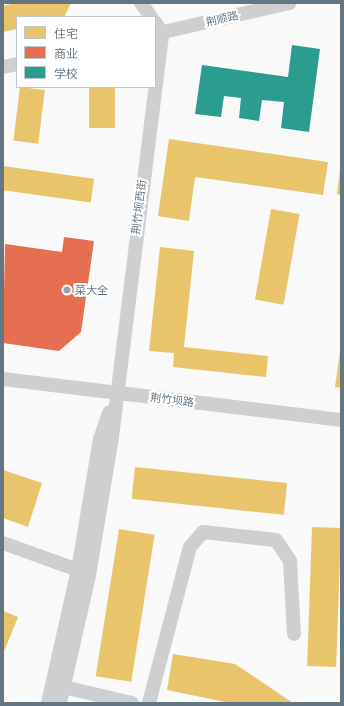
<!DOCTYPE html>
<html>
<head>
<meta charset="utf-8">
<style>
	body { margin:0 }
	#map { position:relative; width:344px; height:706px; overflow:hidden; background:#f9f9f9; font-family:"Public Sans","Noto Sans SC",sans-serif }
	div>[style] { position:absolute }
	.homes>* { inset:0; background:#e9c46a; transform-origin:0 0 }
	.shops>* { inset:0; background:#e76f51 }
	.schools>* { inset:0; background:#2a9d8f }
	.minor>* { height:14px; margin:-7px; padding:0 7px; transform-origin:7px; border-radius:7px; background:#cecfd0 }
	.dots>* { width:11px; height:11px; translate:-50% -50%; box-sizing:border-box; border:2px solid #fff; border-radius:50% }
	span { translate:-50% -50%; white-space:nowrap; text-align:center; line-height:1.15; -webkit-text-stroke:4px #fff; paint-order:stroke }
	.street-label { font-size:11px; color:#657683 }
	.poi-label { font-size:11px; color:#657683 }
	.left { translate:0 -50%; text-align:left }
	.frame { position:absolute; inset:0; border:4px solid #657683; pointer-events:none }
	.legend { position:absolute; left:16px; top:16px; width:140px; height:72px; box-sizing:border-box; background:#fff; border:1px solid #c1c8cd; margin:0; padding:5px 7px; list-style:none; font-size:12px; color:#657683 }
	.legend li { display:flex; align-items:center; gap:8px; height:20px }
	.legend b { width:20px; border:1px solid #c1c8cd }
</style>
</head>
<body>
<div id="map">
	<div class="homes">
		<i style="clip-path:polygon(16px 3px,71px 3px,64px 17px,17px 17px,17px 29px,3px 32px,3px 6px)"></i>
		<i style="left:20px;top:87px;width:25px;height:54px;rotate:7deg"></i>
		<i style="left:89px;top:87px;width:26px;height:41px"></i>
		<i style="clip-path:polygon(169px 139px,328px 162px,323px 195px,195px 177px,189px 221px,158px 216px)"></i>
		<i style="left:3px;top:166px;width:92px;height:24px;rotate:8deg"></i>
		<i style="clip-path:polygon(340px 170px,341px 170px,341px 195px,337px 194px)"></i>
		<i style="left:271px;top:209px;width:29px;height:92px;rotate:10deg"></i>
		<i style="clip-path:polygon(160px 247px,194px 251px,184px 347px,268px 356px,266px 377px,173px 367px,174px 353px,149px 351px)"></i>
		<i style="clip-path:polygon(340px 351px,341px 351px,341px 388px,335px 387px)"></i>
		<i style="left:135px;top:467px;width:153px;height:32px;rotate:6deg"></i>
		<i style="clip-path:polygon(3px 470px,42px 483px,28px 527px,3px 518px)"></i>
		<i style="left:312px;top:527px;width:29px;height:139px;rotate:2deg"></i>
		<i style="left:119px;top:529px;width:36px;height:149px;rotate:9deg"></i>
		<i style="clip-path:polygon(3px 611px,18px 617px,3px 654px)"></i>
		<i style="clip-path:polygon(173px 654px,235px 664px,293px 703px,230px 703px,167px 690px)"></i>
	</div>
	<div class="shops">
		<i style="clip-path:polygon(64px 237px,94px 241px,81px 332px,59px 351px,3px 343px,5px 244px,62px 252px)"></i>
	</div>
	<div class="schools">
		<i style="clip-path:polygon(292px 45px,320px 49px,309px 132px,281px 128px,284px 102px,262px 100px,259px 121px,239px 118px,241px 98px,224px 96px,221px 117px,195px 114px,202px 65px,288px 77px)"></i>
	</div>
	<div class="minor">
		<i style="left:141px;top:3px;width:17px;rotate:54deg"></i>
		<i style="left:155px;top:34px;width:138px;rotate:-13deg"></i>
		<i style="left:3px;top:67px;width:14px;rotate:-12deg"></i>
		<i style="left:3px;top:379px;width:340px;rotate:6.9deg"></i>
		<i style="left:3px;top:543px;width:80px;rotate:19.8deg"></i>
		<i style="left:55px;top:685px;width:79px;rotate:13.2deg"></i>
		<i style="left:48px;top:703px;width:136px;rotate:-77.3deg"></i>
		<i style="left:78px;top:570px;width:133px;rotate:-80.5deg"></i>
		<i style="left:100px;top:439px;width:28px;rotate:-71deg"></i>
		<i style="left:60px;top:703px;width:131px;rotate:-77.2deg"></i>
		<i style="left:89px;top:575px;width:140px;rotate:-80.5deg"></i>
		<i style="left:112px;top:437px;width:407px;rotate:-82.9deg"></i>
		<i style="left:162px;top:33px;width:13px;rotate:-122deg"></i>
		<i style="left:149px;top:703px;width:161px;rotate:-75.3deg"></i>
		<i style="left:190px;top:547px;width:20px;rotate:-49deg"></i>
		<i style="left:203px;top:532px;width:73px;rotate:6.3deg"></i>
		<i style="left:276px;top:540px;width:25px;rotate:56deg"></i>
		<i style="left:290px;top:561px;width:73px;rotate:86.9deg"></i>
	</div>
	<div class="dots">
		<i style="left:67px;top:290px;background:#99a4ac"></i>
	</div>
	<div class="street-label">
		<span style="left:222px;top:19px;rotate:-13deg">荆顺路</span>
		<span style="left:139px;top:207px;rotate:-83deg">荆竹坝西街</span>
		<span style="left:172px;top:400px;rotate:7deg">荆竹坝路</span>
	</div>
	<div class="poi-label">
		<span class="left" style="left:75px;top:290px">菜大全</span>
	</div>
	<div class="frame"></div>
	<ul class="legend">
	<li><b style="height:11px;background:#e9c46a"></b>住宅</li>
	<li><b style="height:11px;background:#e76f51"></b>商业</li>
	<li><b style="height:11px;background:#2a9d8f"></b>学校</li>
	</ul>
</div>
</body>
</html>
